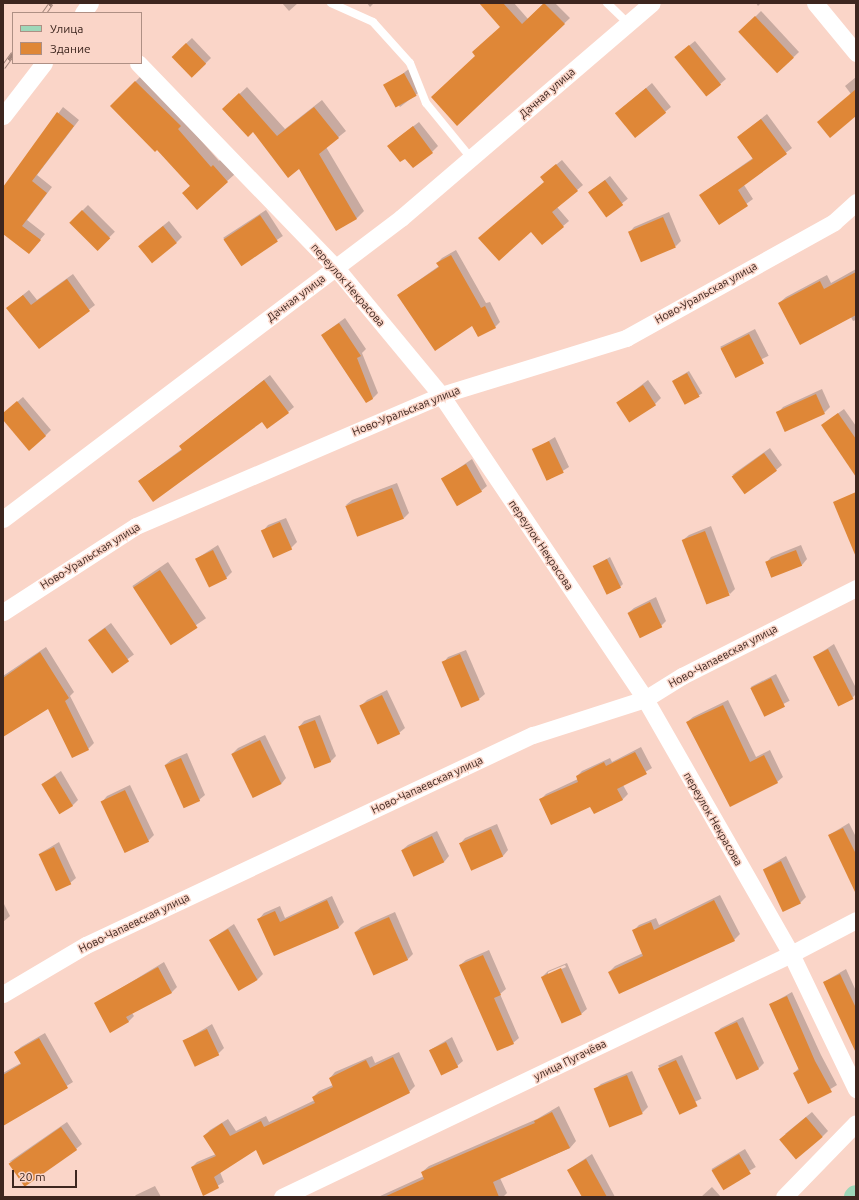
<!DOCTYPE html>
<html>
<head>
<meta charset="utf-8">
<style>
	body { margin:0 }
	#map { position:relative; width:859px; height:1200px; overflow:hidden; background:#fad5c8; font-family:Ubuntu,sans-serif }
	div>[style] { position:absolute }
	.shadow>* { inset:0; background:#0003; transform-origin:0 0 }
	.building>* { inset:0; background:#df8737; transform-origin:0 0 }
	.service>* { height:8px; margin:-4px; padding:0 4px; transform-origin:4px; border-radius:4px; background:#fff }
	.minor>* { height:17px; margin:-8.5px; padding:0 8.5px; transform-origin:8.5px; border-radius:8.5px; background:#fff }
	.primary>* { height:22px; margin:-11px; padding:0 11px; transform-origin:11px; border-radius:11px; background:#9ed7b9 }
	.rail>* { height:4.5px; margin-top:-2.25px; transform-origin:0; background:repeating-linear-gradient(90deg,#fad5c8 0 9px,#a2847a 0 18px); box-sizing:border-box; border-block:1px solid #a2847a }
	span { translate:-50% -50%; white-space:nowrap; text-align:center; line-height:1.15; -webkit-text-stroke:3px #fad5c8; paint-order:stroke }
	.street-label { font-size:11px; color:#3d261f }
	.frame { position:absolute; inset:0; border:4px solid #3d261f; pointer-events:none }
	.legend { position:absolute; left:12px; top:12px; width:130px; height:52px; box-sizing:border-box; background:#fad5c8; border:1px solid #ae8f84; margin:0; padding:5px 7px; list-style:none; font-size:12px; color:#3d261f }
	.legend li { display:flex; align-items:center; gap:8px; height:20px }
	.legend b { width:20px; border:1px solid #ae8f84 }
	.scale { position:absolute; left:12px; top:1170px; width:65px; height:18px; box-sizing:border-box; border:2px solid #3d261f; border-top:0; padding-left:5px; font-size:12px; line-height:14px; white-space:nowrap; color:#3d261f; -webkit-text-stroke:3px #fad5c8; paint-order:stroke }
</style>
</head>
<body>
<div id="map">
	<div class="shadow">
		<i style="clip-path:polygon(282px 3px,298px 3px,289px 11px)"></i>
		<i style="clip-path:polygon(367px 3px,374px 3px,370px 7px)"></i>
		<i style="clip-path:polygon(480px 3px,514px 3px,528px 19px,544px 3px,555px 3px,570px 18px,457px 125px,476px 56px,501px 26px)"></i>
		<i style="clip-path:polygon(756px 3px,761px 3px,758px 6px)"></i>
		<i style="clip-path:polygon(761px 11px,799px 52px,778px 72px,746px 26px)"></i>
		<i style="clip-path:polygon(192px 38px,211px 58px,205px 64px,178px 51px)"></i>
		<i style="clip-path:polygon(695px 41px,726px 79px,706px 96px,681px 52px)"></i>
		<i style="clip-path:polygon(410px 68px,422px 90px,400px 107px,386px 87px)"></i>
		<i style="clip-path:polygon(143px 74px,219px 161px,221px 159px,235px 174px,197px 208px,183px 193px,191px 185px,157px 148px,111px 106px)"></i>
		<i style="clip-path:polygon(856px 77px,856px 115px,851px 94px,845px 86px)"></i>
		<i style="clip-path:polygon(652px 83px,671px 107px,635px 137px,622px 108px)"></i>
		<i style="clip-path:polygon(247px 87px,285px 129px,322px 100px,346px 131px,326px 147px,364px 211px,357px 218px,337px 230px,300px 168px,231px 102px)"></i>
		<i style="clip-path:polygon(63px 107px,79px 120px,37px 175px,52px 187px,27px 220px,45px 234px,29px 253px,3px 233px,3px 188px)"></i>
		<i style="clip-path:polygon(767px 114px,792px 148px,744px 185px,753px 199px,719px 224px,700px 195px,753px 158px,738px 137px)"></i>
		<i style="clip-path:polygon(419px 122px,438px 146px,432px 152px,405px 157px,394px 141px)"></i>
		<i style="clip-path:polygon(562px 160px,583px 185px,557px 207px,569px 221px,542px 244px,547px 172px)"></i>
		<i style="left:610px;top:176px;width:29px;height:26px;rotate:52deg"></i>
		<i style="left:88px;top:205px;width:38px;height:25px;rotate:45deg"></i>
		<i style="left:266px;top:210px;width:31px;height:51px;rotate:57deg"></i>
		<i style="clip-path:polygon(669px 212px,681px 241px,676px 246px,629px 233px,634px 227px)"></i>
		<i style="clip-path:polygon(169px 221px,182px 237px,176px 243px,144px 241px)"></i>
		<i style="clip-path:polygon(456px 250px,486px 303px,490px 302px,500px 322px,495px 327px,473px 324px,398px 295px,439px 266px,437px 263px,442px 258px)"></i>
		<i style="clip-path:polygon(856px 269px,856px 320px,853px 321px,851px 317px,779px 303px,786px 297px,827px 275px,831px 283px)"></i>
		<i style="clip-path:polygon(73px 274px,95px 305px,40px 348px,13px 303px,29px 290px,37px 300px)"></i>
		<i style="clip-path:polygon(345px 318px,366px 349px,362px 353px,378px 393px,372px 399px,322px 335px)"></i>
		<i style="left:755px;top:329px;width:30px;height:39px;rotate:63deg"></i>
		<i style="left:689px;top:371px;width:26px;height:18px;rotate:59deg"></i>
		<i style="clip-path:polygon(270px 375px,294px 407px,288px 412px,262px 420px,139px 481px,182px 449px,180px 446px,186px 441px)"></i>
		<i style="clip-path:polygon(648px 380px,661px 398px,655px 404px,618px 403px)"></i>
		<i style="clip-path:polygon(822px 389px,830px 407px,824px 413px,778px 413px,783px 407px)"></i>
		<i style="clip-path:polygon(23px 397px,51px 430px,45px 436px,3px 418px,3px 414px)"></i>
		<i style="clip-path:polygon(844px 409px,856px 426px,856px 475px,822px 425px)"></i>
		<i style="clip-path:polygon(555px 437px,569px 467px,548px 480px,534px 450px)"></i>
		<i style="clip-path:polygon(770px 448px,782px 465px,776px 470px,732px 475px)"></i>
		<i style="clip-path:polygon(472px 459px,487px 486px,481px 491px,443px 479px)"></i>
		<i style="clip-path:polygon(397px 483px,409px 513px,403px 519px,346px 505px,352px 500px)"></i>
		<i style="clip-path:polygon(286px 518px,297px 542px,291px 548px,263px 531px,268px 525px)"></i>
		<i style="clip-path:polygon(711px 526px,735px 589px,730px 594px,683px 540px,689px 535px)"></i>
		<i style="clip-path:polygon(218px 545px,232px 572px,226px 578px,196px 559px)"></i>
		<i style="clip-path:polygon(801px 545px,807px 559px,802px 565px,771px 577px,766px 563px,771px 557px)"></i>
		<i style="clip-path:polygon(610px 557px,623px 584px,620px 587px,594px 566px)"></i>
		<i style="left:168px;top:562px;width:68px;height:43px;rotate:56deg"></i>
		<i style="clip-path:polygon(656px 597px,666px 621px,661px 626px,628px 613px,634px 608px)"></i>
		<i style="left:111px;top:623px;width:39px;height:28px;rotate:54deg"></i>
		<i style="clip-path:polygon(834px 644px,856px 688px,856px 694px,852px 698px,838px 705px,814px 657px)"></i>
		<i style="clip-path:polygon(46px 647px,74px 692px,70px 696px,94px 743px,88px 749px,48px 708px,3px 734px,3px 676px)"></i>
		<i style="clip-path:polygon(466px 650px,485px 694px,479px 699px,443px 663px,448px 657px)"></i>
		<i style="left:776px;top:674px;width:30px;height:28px;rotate:63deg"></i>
		<i style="clip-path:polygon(387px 690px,405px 728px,399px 733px,361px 706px,367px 700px)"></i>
		<i style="clip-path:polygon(728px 700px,756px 757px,770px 750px,783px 777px,777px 782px,687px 722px,693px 717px)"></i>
		<i style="clip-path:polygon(320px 715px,336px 756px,331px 761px,315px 767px,299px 727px,304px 721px)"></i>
		<i style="clip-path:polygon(265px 735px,286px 778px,281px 784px,232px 754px,238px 748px)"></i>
		<i style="clip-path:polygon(641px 747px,652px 768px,623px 785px,628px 794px,622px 800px,591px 806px,541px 799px,546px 794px,578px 779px,577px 776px,582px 771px,610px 758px,612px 762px)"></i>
		<i style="clip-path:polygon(187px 753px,205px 795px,199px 800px,165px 765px,171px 760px)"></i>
		<i style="clip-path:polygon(61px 771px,78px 800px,72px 806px,42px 784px)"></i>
		<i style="clip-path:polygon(130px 785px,154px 835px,148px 841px,102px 802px,107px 796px)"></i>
		<i style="clip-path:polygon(849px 823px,856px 837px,856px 873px,829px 835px)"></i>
		<i style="clip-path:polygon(497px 824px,508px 850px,503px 856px,460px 844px,465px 838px)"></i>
		<i style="clip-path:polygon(437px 831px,449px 856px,444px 862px,402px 850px,408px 845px)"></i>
		<i style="clip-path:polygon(59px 842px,76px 878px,70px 883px,39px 854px)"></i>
		<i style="clip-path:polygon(786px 856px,806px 897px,800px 903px,764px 869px)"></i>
		<i style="clip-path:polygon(720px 895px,740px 934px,734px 940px,609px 972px,615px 966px,643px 953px,633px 931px,639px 925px,656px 918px,659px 925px)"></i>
		<i style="clip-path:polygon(332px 896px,344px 922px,339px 927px,274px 955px,259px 919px,264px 913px,280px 906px,285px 918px)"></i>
		<i style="clip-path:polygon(3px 902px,10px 916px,3px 922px)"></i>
		<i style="clip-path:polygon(395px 912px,413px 954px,408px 959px,355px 932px,361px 927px)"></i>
		<i style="clip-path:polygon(234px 924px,263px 974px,257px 980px,210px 940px)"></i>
		<i style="clip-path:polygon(489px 950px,506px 989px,500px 994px,519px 1038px,513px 1043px,460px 965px,466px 960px)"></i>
		<i style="clip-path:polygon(164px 962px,177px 987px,172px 992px,132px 1013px,134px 1016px,128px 1022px,95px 1004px)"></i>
		<i style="clip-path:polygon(evenodd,567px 963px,587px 1009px,581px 1014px,543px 976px,548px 971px,567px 963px,565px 965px,566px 967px,548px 975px,548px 972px,565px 965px)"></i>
		<i style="clip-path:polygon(846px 969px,856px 991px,856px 1037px,824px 982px)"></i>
		<i style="clip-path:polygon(792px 992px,821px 1055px,837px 1085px,809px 1102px,794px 1073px,799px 1068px,771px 1004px)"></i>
		<i style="clip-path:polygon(743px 1017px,764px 1063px,758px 1069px,715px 1033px,721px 1028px)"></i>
		<i style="clip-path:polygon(212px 1024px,224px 1048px,218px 1054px,184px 1041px)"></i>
		<i style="clip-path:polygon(45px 1033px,73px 1082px,3px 1125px,3px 1073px,21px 1063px,15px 1052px,21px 1047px)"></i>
		<i style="clip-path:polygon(452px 1037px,463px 1061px,457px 1066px,430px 1050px)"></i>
		<i style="clip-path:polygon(399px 1052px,415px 1086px,409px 1092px,256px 1149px,220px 1172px,224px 1182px,204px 1194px,192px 1167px,197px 1162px,216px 1154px,204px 1136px,210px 1130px,228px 1119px,236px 1131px,266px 1116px,269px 1122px,315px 1100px,313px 1097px,319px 1091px,333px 1085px,330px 1078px,335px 1072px,372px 1056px,375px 1063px)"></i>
		<i style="left:682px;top:1055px;width:48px;height:26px;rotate:66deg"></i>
		<i style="clip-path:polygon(632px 1071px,648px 1107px,642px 1113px,595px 1089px,601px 1084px)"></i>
		<i style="clip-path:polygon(559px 1106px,576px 1141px,570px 1148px,500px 1178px,507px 1193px,503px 1197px,378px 1197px,424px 1176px,422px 1172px,429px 1166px,537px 1119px)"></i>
		<i style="clip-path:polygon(812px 1112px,828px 1131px,822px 1137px,785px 1134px)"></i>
		<i style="clip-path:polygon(67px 1122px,82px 1144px,76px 1149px,9px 1162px)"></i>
		<i style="left:745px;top:1149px;width:21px;height:39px;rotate:59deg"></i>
		<i style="clip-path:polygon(592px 1154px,615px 1197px,583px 1197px,568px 1170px)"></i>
		<i style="clip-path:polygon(155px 1186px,161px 1197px,134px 1197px,136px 1195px)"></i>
		<i style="clip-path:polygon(712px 1187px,721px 1197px,701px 1197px)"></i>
	</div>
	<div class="building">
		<i style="clip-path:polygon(479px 3px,503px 3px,522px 24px,544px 3px,565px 24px,457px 126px,431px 97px,475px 56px,472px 52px,500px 27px)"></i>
		<i style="left:755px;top:16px;width:57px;height:23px;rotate:47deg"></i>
		<i style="left:186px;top:43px;width:29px;height:20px;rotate:46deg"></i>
		<i style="left:689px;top:45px;width:51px;height:19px;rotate:51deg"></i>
		<i style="left:404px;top:73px;width:26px;height:24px;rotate:61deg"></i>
		<i style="clip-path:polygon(135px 81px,181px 126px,178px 129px,211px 167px,213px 165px,228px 182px,197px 210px,182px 193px,190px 186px,157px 150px,155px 152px,110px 106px)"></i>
		<i style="left:646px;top:88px;width:32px;height:40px;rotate:51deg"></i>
		<i style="clip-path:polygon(856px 89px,856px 116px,830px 138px,817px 122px)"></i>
		<i style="clip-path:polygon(239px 93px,277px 136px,314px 107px,339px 138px,319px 154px,357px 219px,336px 231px,299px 169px,288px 178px,253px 132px,248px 137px,222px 109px)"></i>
		<i style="clip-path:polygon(57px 112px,74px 126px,32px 181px,47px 193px,22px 226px,41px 240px,29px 254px,3px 234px,3px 187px)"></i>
		<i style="clip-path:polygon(761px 119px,787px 154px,738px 190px,748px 206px,719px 225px,699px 195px,753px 159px,737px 137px)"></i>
		<i style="clip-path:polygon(413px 126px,433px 153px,413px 168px,405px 159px,400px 162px,387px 146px)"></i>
		<i style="clip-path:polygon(556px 164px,578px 191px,552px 212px,564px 227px,542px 245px,531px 232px,499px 261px,478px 238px,544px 182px,540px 177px)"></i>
		<i style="left:605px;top:180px;width:31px;height:21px;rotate:54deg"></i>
		<i style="left:82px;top:210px;width:40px;height:18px;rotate:45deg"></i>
		<i style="left:260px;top:215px;width:32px;height:44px;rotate:56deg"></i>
		<i style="left:663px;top:217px;width:33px;height:38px;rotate:67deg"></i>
		<i style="left:163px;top:226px;width:22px;height:32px;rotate:51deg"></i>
		<i style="clip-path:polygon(451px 255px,481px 308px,485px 306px,496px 328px,478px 337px,472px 326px,435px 351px,397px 295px,439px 267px,436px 263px)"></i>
		<i style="clip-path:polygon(856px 272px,856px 315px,800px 345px,778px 303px,820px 281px,824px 289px)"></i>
		<i style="clip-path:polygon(67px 279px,90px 311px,39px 349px,6px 308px,23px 295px,31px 305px)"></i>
		<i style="clip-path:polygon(339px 323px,361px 356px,357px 358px,373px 399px,366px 403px,321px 335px)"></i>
		<i style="left:749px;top:334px;width:33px;height:32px;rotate:63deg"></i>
		<i style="left:687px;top:373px;width:27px;height:17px;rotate:62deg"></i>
		<i style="clip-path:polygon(264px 380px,289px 413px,267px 429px,262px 422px,153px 502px,138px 481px,182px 450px,179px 446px)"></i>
		<i style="left:643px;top:385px;width:24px;height:32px;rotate:57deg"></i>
		<i style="left:816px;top:394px;width:22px;height:44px;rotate:66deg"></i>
		<i style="clip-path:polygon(17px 401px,46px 436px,29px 451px,3px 420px,3px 413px)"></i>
		<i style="clip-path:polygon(838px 413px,856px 439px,856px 477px,821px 425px)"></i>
		<i style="left:549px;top:441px;width:35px;height:19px;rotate:65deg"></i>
		<i style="left:764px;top:453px;width:22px;height:40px;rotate:54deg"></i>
		<i style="left:466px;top:464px;width:32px;height:29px;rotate:60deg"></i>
		<i style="left:392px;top:488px;width:33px;height:50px;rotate:69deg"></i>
		<i style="clip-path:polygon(856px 492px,856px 557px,833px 502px)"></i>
		<i style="left:280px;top:522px;width:30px;height:21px;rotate:66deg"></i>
		<i style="left:705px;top:531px;width:69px;height:25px;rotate:69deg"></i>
		<i style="left:213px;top:550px;width:32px;height:20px;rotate:64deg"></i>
		<i style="left:796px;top:550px;width:17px;height:33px;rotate:69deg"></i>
		<i style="left:607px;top:559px;width:32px;height:16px;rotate:64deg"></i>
		<i style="left:160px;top:570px;width:69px;height:32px;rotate:57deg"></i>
		<i style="left:650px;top:602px;width:28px;height:25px;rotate:64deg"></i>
		<i style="left:105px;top:628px;width:41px;height:21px;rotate:54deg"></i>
		<i style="left:828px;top:649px;width:56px;height:17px;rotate:63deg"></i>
		<i style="clip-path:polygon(40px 652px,69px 698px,65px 701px,89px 750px,72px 758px,48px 709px,3px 737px,3px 678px)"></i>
		<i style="left:460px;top:654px;width:50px;height:20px;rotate:67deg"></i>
		<i style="left:771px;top:678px;width:32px;height:23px;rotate:64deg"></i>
		<i style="left:382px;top:695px;width:43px;height:25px;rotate:65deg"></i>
		<i style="clip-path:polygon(723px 705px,750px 762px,764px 755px,778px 783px,730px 807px,686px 722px)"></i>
		<i style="left:315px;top:720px;width:45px;height:18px;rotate:69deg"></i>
		<i style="left:260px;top:740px;width:49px;height:32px;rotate:64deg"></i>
		<i style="clip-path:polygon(635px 752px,647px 774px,617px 789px,623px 800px,594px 814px,590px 807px,551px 825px,539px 799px,578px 782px,576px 776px,604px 762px,606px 766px)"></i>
		<i style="left:181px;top:758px;width:47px;height:18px;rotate:66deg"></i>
		<i style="left:55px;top:776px;width:35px;height:16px;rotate:59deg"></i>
		<i style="left:125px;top:790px;width:57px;height:27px;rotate:65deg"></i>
		<i style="clip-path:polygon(843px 828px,856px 854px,856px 894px,828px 835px)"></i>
		<i style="left:491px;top:829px;width:30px;height:35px;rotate:66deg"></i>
		<i style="left:432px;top:836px;width:29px;height:34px;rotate:65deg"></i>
		<i style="left:54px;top:847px;width:41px;height:17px;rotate:65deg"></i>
		<i style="left:781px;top:861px;width:47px;height:20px;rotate:65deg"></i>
		<i style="clip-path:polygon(327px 900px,339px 928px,274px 956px,257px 919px,275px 911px,280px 922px)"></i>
		<i style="clip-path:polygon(714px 900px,735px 941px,619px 994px,608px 972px,643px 956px,632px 930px,651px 922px,654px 930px)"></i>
		<i style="left:389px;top:917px;width:47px;height:38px;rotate:66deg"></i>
		<i style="left:228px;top:929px;width:59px;height:22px;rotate:60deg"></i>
		<i style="clip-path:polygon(483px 955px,501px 995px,494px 998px,514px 1044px,497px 1051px,459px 965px)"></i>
		<i style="clip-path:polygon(158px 967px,172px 993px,126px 1017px,129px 1022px,110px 1033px,94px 1003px)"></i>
		<i style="left:561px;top:968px;width:51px;height:22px;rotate:66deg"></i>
		<i style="clip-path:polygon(840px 974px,856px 1008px,856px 1053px,823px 982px)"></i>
		<i style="clip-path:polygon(787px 996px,815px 1061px,832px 1092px,808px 1104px,793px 1073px,799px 1070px,769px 1004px)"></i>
		<i style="left:737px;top:1022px;width:52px;height:25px;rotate:65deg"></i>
		<i style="left:207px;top:1029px;width:29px;height:27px;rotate:65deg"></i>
		<i style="clip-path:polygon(39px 1038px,68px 1088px,3px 1126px,3px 1075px,21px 1064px,14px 1052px)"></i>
		<i style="left:446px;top:1042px;width:28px;height:19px;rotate:64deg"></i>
		<i style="clip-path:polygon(393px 1057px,410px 1093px,263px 1165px,256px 1150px,214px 1177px,219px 1188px,203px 1196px,191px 1167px,216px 1156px,203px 1136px,222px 1123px,230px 1136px,261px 1121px,264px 1127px,315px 1103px,312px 1097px,333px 1087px,329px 1078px,366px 1060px,370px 1068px)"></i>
		<i style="left:676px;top:1060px;width:51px;height:20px;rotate:65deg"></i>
		<i style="left:627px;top:1075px;width:42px;height:36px;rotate:68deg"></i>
		<i style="clip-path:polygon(552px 1112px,570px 1148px,493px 1182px,499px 1197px,384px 1197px,424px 1179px,421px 1172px,535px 1123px,534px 1121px)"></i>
		<i style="left:806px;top:1117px;width:26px;height:35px;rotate:50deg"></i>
		<i style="left:61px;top:1127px;width:28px;height:64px;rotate:55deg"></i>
		<i style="left:739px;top:1154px;width:23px;height:32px;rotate:59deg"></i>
		<i style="clip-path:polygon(586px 1159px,607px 1197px,582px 1197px,567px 1170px)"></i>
	</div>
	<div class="service">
		<i style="left:331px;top:3px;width:46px;rotate:24.3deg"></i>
		<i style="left:373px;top:22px;width:55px;rotate:47.9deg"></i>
		<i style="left:410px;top:63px;width:43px;rotate:68.2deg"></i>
		<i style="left:426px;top:103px;width:71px;rotate:50.7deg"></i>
		<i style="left:607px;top:3px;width:29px;rotate:44deg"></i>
	</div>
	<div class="minor">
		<i style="left:815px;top:3px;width:65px;rotate:50.6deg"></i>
		<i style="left:83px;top:13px;width:12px;rotate:-55deg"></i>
		<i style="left:138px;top:63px;width:285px;rotate:46deg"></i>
		<i style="left:336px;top:268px;width:165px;rotate:50.4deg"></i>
		<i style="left:441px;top:395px;width:366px;rotate:56.1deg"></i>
		<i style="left:645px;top:699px;width:294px;rotate:60.2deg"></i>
		<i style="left:791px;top:954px;width:150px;rotate:64.3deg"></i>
		<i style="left:3px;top:116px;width:67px;rotate:-52.3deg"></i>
		<i style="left:3px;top:519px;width:499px;rotate:-37.1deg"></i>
		<i style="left:401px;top:218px;width:330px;rotate:-40.6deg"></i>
		<i style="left:3px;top:612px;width:158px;rotate:-32.9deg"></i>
		<i style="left:136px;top:526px;width:332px;rotate:-23.2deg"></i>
		<i style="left:441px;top:395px;width:194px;rotate:-17.1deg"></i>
		<i style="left:626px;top:338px;width:238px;rotate:-29.1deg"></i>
		<i style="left:834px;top:222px;width:30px;rotate:-42deg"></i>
		<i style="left:3px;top:994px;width:96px;rotate:-30.6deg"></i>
		<i style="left:86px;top:945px;width:494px;rotate:-25.2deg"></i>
		<i style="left:533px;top:735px;width:118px;rotate:-17.8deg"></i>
		<i style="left:645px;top:699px;width:44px;rotate:-31.9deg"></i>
		<i style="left:682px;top:676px;width:195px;rotate:-26.8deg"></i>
		<i style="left:282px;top:1197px;width:564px;rotate:-25.52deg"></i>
		<i style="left:791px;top:954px;width:73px;rotate:-27.6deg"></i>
		<i style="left:784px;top:1197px;width:103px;rotate:-45.8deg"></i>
	</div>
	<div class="primary">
		<i style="left:855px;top:1197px;width:1px;rotate:-45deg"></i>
	</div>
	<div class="rail">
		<i style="left:44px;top:13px;width:12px;rotate:-55deg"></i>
		<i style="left:3px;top:67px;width:17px;rotate:-54deg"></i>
	</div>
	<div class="street-label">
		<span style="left:547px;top:93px;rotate:-41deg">Дачная улица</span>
		<span style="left:348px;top:285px;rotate:49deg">переулок Некрасова</span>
		<span style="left:706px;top:293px;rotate:-29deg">Ново-Уральская улица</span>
		<span style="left:296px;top:298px;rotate:-37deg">Дачная улица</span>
		<span style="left:406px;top:411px;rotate:-22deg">Ново-Уральская улица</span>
		<span style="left:541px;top:545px;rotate:56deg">переулок Некрасова</span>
		<span style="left:90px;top:556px;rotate:-32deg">Ново-Уральская улица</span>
		<span style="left:723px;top:656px;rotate:-28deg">Ново-Чапаевская улица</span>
		<span style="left:427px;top:785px;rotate:-25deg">Ново-Чапаевская улица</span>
		<span style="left:713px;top:819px;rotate:60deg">переулок Некрасова</span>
		<span style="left:134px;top:923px;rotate:-26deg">Ново-Чапаевская улица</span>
		<span style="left:570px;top:1060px;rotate:-26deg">улица Пугачёва</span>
	</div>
	<div class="frame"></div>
	<ul class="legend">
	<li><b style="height:5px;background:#9ed7b9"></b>Улица</li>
	<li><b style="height:11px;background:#df8737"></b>Здание</li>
	</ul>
	<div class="scale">20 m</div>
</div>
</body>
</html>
